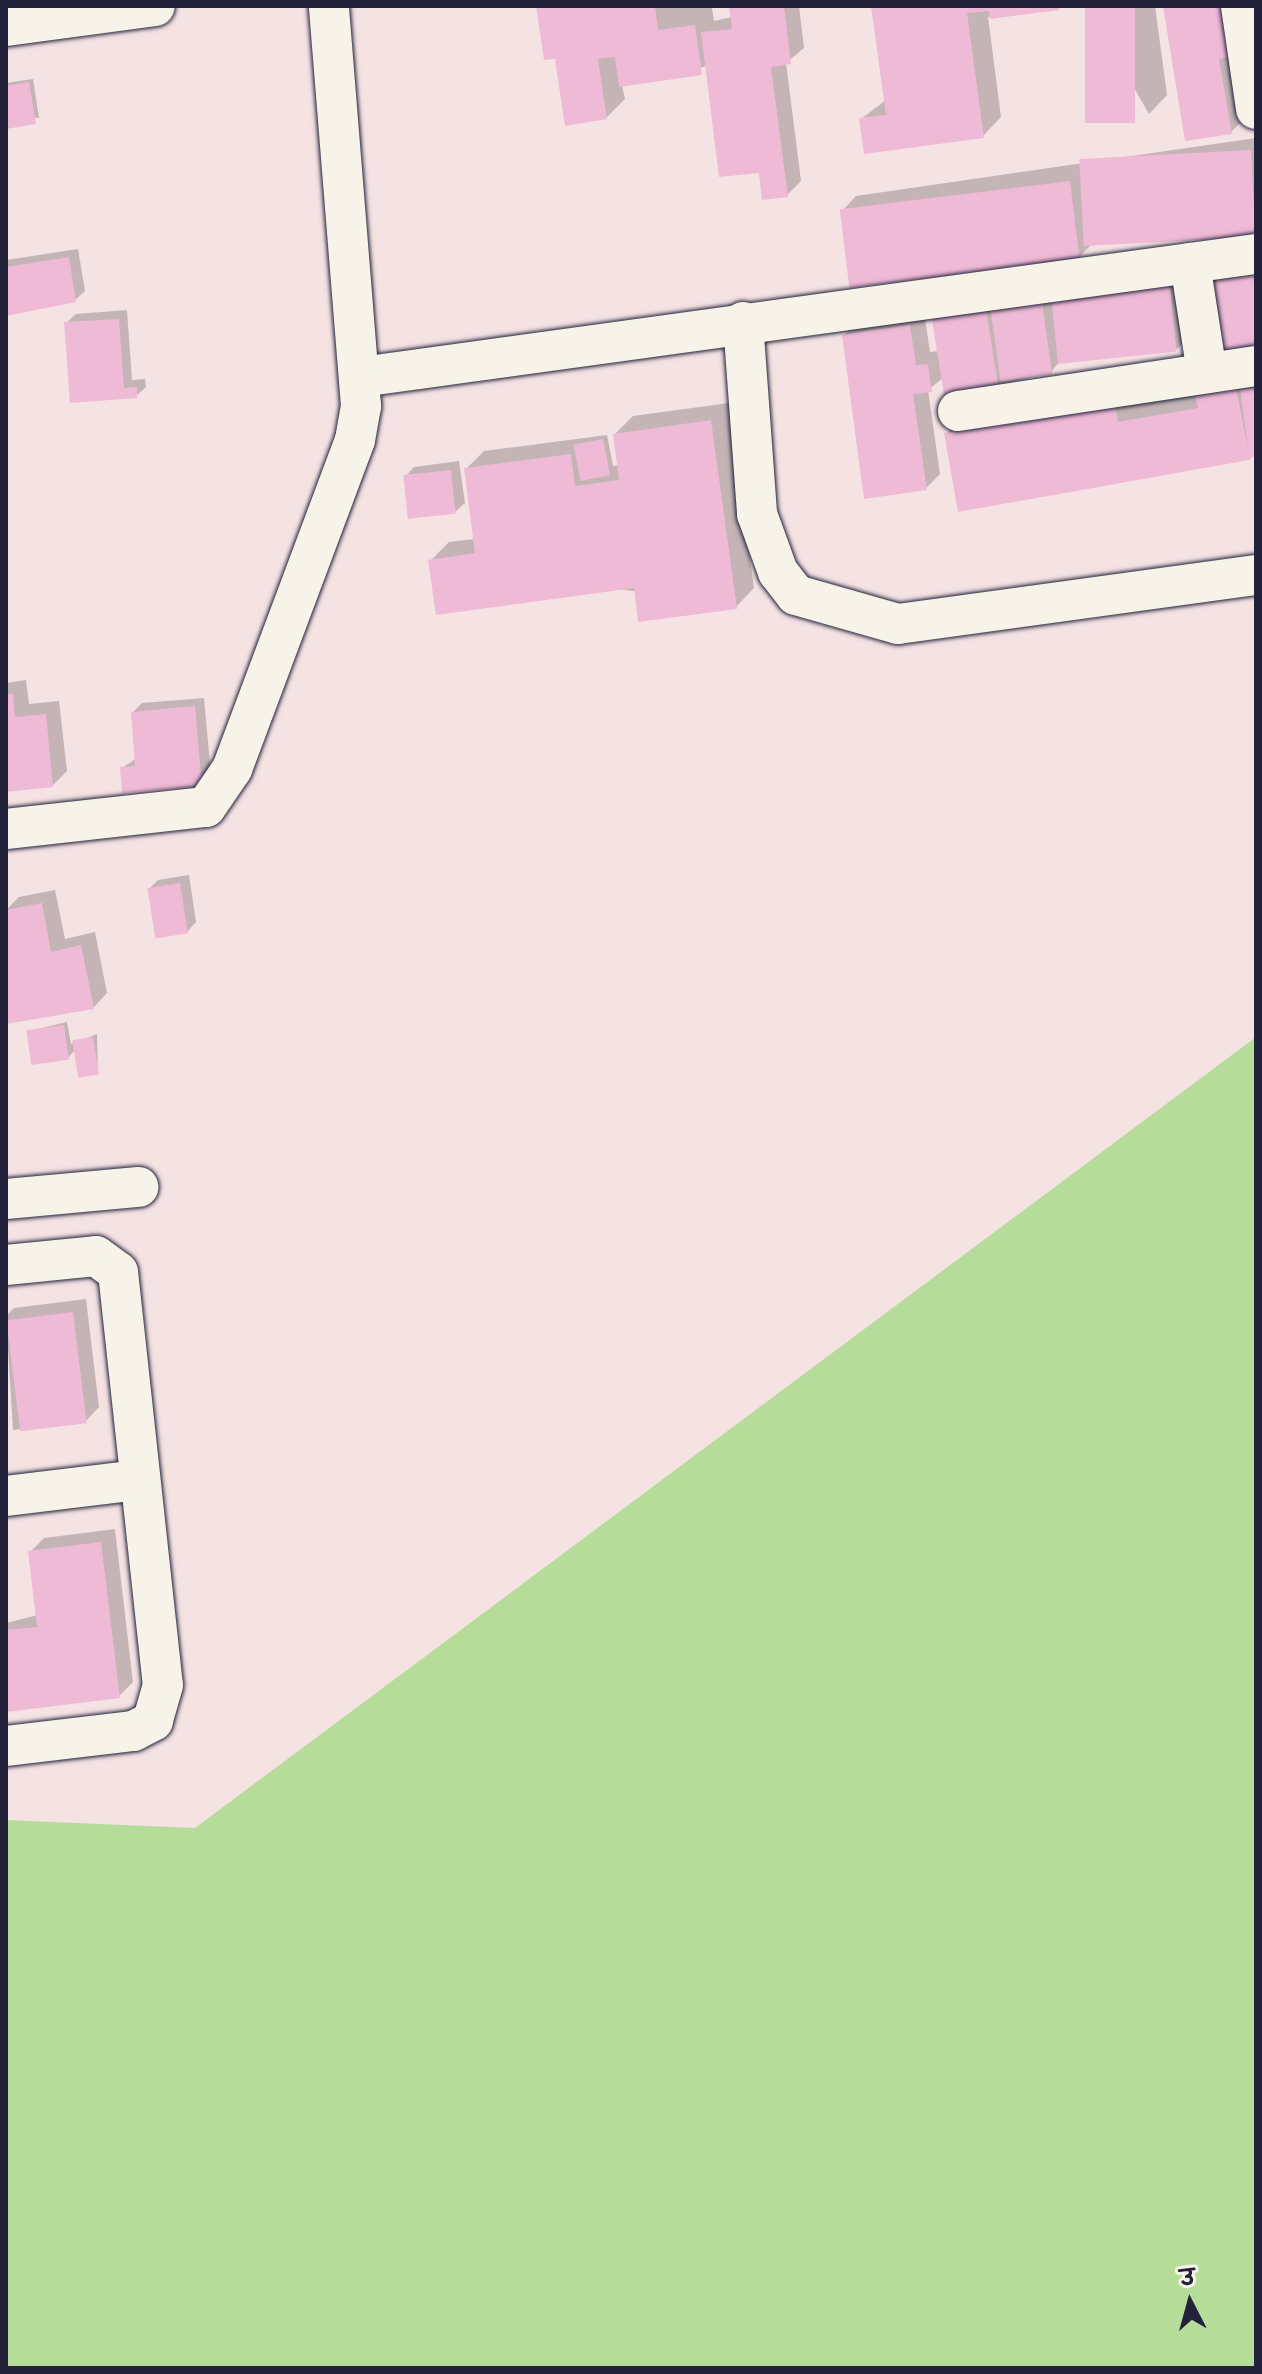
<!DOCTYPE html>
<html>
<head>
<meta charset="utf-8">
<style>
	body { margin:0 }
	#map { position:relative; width:1262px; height:2374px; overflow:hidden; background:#f5e2e3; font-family:Itim,"Playpen Sans Deva",sans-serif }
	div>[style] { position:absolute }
	.green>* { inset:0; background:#b5dd99 }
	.shadow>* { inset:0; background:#0003 }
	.building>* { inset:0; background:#efbad6; transform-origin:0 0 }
	.roads { filter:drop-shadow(0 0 2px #22223b) drop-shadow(0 0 2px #22223b) }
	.street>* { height:40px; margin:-20px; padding:0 20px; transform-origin:20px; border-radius:20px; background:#f7f3e8 }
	span { translate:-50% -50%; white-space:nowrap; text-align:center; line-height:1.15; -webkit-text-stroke:7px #f7f3e8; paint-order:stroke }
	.frame { position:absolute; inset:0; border:8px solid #22223b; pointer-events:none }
	.north { position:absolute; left:1150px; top:2262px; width:80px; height:80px; -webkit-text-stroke:6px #f7f3e8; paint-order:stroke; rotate:354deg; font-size:22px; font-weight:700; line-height:32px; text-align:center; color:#22223b }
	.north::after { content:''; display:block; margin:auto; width:28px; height:36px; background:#22223b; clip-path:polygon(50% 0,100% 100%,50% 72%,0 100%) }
</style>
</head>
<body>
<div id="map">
	<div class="green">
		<i style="clip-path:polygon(1256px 1037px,1256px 2368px,6px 2368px,6px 1820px,195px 1828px)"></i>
	</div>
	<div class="shadow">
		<i style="clip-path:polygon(538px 6px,712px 8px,714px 21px,732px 17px,731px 6px,799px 6px,804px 48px,786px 63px,801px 181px,787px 195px,760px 170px,707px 66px,622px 85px,625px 99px,606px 118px,557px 57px)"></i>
		<i style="clip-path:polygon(873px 6px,1060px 6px,988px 17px,1001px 117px,983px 136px,861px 119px,886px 100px)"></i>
		<i style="clip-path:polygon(1087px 6px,1155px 6px,1167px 95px,1149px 114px)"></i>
		<i style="clip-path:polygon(1165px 6px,1234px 51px,1245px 118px,1231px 132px)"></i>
		<i style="clip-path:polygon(33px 79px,39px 118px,6px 115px,6px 83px)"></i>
		<i style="clip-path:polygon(1256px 138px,1256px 235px,1091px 245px,1079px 257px,842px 211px,856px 196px)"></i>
		<i style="clip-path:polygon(78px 249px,85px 291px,75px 300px,6px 314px,6px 260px)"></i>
		<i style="clip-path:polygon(1182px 257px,1191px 335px,1177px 349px,1060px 361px,1051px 372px,997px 386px,943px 378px,928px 390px,940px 474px,926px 488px,844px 335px,858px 321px,924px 312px,930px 352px,939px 351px,934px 318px)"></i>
		<i style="clip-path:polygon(127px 310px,132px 380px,145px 379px,146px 387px,136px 396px,72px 400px,66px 323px,76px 314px)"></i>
		<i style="clip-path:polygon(1256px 377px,1256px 452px,946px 434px,965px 415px,1133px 388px,1136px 405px)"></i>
		<i style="clip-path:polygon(729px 403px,754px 588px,736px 607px,431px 560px,449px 542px,475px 539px,466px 469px,484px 451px,607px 435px,613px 466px,619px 465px,615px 434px,633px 416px)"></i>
		<i style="clip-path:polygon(459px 461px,465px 503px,455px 512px,405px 477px,414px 467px)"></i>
		<i style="clip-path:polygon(26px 680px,29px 704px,59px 701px,67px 771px,53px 785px,6px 790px,6px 683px)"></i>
		<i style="clip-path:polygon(204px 698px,211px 775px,201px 784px,122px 768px,137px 758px,133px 712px,142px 703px)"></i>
		<i style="clip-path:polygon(189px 875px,196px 922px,187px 932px,149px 889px,158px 880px)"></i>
		<i style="clip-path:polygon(55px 890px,65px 939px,95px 932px,107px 993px,93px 1008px,6px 1022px,6px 910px,19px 897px)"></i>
		<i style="clip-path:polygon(67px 1022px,71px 1044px,97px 1034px,98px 1073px,75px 1050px,68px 1058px,29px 1031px)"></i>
		<i style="clip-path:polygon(86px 1299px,99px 1407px,85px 1422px,13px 1430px,6px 1316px,14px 1308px)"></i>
		<i style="clip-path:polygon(115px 1529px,133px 1682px,119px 1696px,6px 1710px,6px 1623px,38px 1615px,30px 1552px,44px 1538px)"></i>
	</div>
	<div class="building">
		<i style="clip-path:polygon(536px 6px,655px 6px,658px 30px,695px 25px,702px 75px,619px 87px,615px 57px,598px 59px,607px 119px,565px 126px,555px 59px,544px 60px)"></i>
		<i style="clip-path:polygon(729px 6px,784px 6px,791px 64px,771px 67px,788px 197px,762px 200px,759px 173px,719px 177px,701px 32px,732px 29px)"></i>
		<i style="clip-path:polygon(871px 6px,1059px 6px,1059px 10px,990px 19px,989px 11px,967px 13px,984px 138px,864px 154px,859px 118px,886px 115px)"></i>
		<i style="left:1085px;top:6px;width:50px;height:117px"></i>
		<i style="clip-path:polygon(1163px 6px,1223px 6px,1231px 57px,1219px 59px,1232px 134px,1185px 141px)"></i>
		<i style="clip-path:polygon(29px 82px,36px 124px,6px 129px,6px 86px)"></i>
		<i style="left:1251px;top:150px;width:87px;height:172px;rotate:87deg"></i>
		<i style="left:1070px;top:181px;width:79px;height:232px;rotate:83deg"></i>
		<i style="clip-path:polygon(69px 257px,76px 302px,6px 316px,6px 267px)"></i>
		<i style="clip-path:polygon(1256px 263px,1256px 349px,1218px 353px,1209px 269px)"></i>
		<i style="left:1168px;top:271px;width:81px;height:119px;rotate:84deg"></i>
		<i style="left:1040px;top:288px;width:87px;height:52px;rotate:82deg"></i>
		<i style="left:986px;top:309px;width:79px;height:55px;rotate:81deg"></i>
		<i style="clip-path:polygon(119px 319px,124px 388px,137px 387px,137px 398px,70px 403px,64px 322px)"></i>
		<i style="clip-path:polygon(910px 325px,916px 365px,928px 364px,932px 392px,913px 394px,927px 490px,864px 499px,842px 335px)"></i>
		<i style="clip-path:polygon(1256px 379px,1256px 454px,1249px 460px,958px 512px,944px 433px,1115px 406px,1118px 422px,1198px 408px,1194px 390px,1235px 382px,1248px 449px,1239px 381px)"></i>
		<i style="clip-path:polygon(711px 420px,737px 609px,638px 622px,634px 588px,436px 615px,428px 560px,475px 553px,464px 468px,571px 454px,575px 486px,619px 480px,613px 434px)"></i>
		<i style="left:603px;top:439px;width:37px;height:30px;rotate:79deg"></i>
		<i style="left:451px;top:470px;width:44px;height:48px;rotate:84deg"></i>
		<i style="clip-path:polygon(6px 694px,13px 694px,15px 717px,46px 714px,53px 787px,6px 792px)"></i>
		<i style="clip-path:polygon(195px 706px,202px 786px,122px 793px,120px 767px,135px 766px,131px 712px)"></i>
		<i style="left:180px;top:883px;width:51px;height:33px;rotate:81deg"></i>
		<i style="clip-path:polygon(42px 903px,51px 952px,81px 945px,94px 1009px,6px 1024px,6px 910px)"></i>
		<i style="left:64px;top:1025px;width:35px;height:38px;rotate:82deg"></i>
		<i style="left:93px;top:1037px;width:38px;height:21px;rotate:81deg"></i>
		<i style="left:73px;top:1312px;width:112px;height:67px;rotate:83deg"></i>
		<i style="clip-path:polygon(101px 1542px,120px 1698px,6px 1712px,6px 1630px,37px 1627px,28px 1551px)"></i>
	</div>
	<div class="roads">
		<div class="street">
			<i style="left:1241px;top:6px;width:104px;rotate:81.7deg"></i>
			<i style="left:6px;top:26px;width:150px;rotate:-7.6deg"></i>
			<i style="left:1190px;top:263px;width:111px;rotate:81.2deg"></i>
			<i style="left:743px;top:322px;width:193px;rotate:85.8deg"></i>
			<i style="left:757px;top:514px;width:62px;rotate:70.1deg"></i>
			<i style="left:778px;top:572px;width:29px;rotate:52deg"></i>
			<i style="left:796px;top:595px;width:106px;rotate:15.9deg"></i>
			<i style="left:898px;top:624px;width:361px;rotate:-7.8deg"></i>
			<i style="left:361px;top:377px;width:903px;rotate:-7.83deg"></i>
			<i style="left:958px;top:411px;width:301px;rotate:-8.6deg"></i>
			<i style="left:6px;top:829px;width:201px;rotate:-6.3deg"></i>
			<i style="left:206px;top:807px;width:46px;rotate:-55.6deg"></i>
			<i style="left:232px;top:769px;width:351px;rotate:-69.5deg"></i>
			<i style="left:355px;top:440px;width:35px;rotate:-80deg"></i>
			<i style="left:361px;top:406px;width:401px;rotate:-94.6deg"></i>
			<i style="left:6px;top:1199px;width:133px;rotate:-5.2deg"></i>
			<i style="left:6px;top:1265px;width:90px;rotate:-5.7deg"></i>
			<i style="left:96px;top:1256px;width:27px;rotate:36deg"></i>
			<i style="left:118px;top:1272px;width:415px;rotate:83.8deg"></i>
			<i style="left:163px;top:1685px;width:37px;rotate:106deg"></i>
			<i style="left:153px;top:1721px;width:22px;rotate:153deg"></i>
			<i style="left:133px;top:1731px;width:128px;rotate:173.3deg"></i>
			<i style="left:6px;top:1496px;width:133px;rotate:-6.9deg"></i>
		</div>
	</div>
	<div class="frame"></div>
	<div class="north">उ</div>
</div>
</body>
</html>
